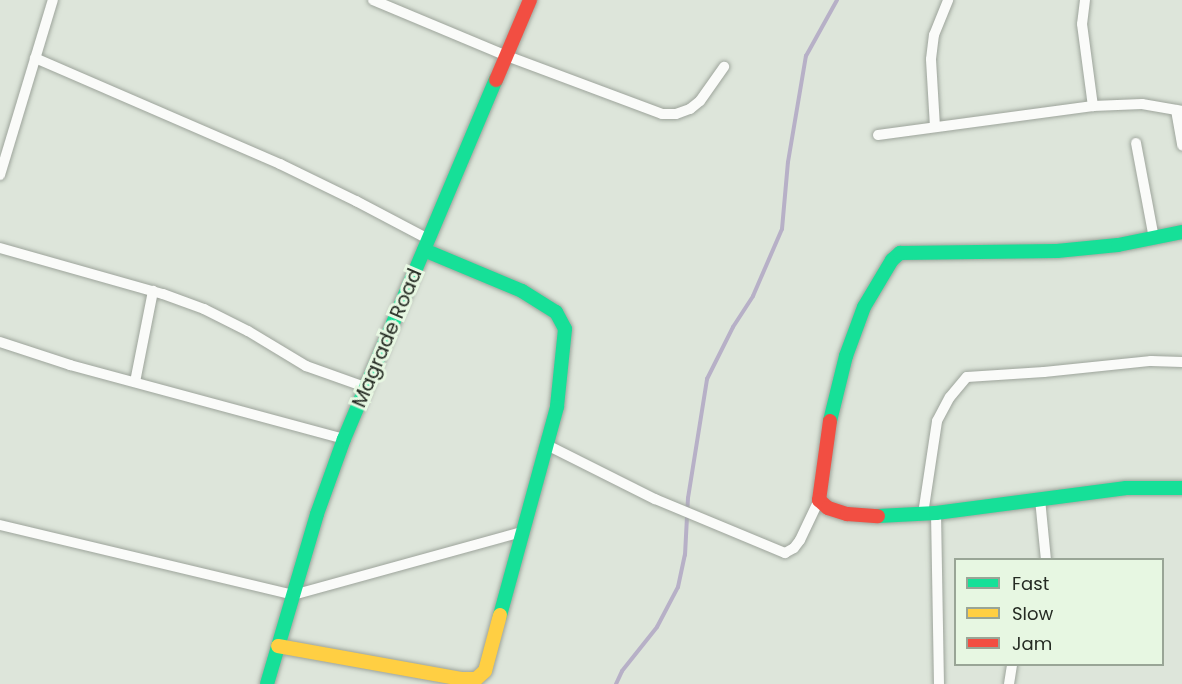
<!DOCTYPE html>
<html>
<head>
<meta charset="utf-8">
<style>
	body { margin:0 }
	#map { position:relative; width:1182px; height:684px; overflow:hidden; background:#dde5da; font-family:Poppins,sans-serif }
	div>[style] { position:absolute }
	.stream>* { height:4px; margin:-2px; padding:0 2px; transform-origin:2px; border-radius:2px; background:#b7b0c7 }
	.roads { filter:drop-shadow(0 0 2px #9da49b) drop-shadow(0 0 2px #9da49b) }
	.street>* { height:10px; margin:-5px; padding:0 5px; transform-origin:5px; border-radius:5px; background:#fafbf9 }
	.fast>* { height:14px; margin:-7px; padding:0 7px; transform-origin:7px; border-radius:7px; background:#16e098 }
	.slow>* { height:14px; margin:-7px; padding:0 7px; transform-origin:7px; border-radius:7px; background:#ffcf43 }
	.jam>* { height:14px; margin:-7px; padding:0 7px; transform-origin:7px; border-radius:7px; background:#f24e42 }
	span { translate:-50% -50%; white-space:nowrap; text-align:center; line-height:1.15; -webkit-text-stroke:6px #e7f7e2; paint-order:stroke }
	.street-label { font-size:20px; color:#252b23 }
	.legend { position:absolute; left:954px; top:558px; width:210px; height:108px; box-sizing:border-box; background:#e7f7e2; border:2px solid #99a596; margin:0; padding:8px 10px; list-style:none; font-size:18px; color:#252b23 }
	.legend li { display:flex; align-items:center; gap:12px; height:30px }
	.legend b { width:30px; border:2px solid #99a596 }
</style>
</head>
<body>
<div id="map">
	<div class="stream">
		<i style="left:616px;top:684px;width:14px;rotate:-65deg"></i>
		<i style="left:622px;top:671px;width:56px;rotate:-51.5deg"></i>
		<i style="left:657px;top:627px;width:45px;rotate:-62.3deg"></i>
		<i style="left:678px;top:587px;width:33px;rotate:-78deg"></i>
		<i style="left:685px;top:555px;width:57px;rotate:-87deg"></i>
		<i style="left:688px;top:498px;width:121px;rotate:-80.9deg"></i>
		<i style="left:707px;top:379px;width:58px;rotate:-63.4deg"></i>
		<i style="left:733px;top:327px;width:37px;rotate:-57deg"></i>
		<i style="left:753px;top:296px;width:73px;rotate:-66.6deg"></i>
		<i style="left:782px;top:229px;width:67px;rotate:-84.9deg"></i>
		<i style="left:788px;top:162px;width:108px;rotate:-80.4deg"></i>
		<i style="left:806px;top:56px;width:64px;rotate:-61deg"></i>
	</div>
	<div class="roads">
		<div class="street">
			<i style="left:373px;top:0;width:145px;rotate:22.7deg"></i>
			<i style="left:507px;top:56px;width:165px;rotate:20.5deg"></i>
			<i style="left:662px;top:114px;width:14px"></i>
			<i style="left:676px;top:114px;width:15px;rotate:-20deg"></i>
			<i style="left:690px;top:109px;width:13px;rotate:-39deg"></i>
			<i style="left:700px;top:101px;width:42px;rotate:-54.8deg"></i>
			<i style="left:1085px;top:0;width:24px;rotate:97deg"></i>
			<i style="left:1082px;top:24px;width:83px;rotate:82.4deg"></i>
			<i style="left:35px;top:58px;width:267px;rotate:23.4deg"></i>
			<i style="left:280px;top:164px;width:85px;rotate:26deg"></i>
			<i style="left:356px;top:201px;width:81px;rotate:27.8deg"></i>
			<i style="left:1176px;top:110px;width:36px;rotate:80deg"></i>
			<i style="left:935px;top:127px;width:68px;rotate:-93.4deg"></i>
			<i style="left:931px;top:59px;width:24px;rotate:-83deg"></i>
			<i style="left:934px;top:35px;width:38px;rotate:-68deg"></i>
			<i style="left:878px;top:135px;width:217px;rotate:-7.7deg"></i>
			<i style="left:1093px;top:106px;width:49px;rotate:-2.3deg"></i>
			<i style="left:1142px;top:104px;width:41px;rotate:9.9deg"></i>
			<i style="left:1136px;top:143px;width:97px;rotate:79.3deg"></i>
			<i style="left:0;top:175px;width:183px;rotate:-73.2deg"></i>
			<i style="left:0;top:248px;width:169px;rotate:15.8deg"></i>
			<i style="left:163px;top:294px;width:44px;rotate:20.1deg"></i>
			<i style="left:204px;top:309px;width:49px;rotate:26.6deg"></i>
			<i style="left:248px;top:331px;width:68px;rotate:31.1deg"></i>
			<i style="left:306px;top:366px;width:63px;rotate:19.6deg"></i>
			<i style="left:0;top:342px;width:74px;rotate:18.2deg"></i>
			<i style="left:70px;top:365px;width:284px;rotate:15.1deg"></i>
			<i style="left:135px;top:382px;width:93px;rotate:-78.8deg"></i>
			<i style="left:547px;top:445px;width:121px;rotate:26.6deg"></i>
			<i style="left:655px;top:499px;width:141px;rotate:22.6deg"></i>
			<i style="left:785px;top:553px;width:10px;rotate:-29deg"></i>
			<i style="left:794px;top:548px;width:10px;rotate:-53deg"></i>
			<i style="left:800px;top:540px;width:44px;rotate:-64.6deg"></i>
			<i style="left:1040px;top:499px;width:61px;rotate:84.4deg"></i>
			<i style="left:936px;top:513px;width:171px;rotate:89deg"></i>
			<i style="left:923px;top:514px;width:94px;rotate:-81.4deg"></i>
			<i style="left:937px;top:421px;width:27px;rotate:-62deg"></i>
			<i style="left:950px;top:397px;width:26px;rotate:-50deg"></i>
			<i style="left:967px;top:377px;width:77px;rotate:-3.7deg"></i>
			<i style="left:1044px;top:372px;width:108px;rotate:-5.9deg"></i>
			<i style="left:1151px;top:361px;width:31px;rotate:2deg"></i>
			<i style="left:0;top:525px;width:301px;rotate:13.4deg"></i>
			<i style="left:293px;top:595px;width:238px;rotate:-15.4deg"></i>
			<i style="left:1009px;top:684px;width:20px;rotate:-81deg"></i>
		</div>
		<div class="fast">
			<i style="left:424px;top:250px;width:106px;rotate:22.7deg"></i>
			<i style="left:522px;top:291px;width:40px;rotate:32deg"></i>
			<i style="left:556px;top:312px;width:19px;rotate:62deg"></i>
			<i style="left:565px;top:329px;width:78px;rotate:95.9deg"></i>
			<i style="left:557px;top:407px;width:216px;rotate:105.3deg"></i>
			<i style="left:830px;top:421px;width:67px;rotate:-76.2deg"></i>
			<i style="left:846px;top:356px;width:52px;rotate:-69.8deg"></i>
			<i style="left:864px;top:307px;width:55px;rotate:-59.2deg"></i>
			<i style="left:892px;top:260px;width:11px;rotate:-41deg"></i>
			<i style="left:900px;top:253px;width:157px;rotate:-0.7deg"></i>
			<i style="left:1057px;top:251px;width:61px;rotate:-5.6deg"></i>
			<i style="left:1118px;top:245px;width:65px;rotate:-11.5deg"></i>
			<i style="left:878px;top:516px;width:58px;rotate:-3deg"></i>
			<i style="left:936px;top:513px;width:192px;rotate:-7.5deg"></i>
			<i style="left:1126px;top:488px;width:56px"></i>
			<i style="left:267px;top:684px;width:177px;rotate:-73.6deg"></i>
			<i style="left:317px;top:514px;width:80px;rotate:-70.2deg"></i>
			<i style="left:344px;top:439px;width:390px;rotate:-67.1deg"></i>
		</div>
		<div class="slow">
			<i style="left:278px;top:646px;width:186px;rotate:10.2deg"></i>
			<i style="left:461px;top:679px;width:15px"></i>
			<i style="left:476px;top:679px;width:12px;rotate:-42deg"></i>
			<i style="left:485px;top:671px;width:58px;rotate:-75deg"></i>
		</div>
		<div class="jam">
			<i style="left:496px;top:80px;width:87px;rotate:-67deg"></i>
			<i style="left:830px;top:421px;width:80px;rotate:97.9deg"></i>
			<i style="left:819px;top:500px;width:12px;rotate:42deg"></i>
			<i style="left:828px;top:508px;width:20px;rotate:18deg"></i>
			<i style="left:847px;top:514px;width:31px;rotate:4deg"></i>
		</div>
	</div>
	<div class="street-label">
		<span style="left:387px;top:338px;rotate:-67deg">Magrade Road</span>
	</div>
	<ul class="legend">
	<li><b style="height:8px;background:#16e098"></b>Fast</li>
	<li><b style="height:8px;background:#ffcf43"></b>Slow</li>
	<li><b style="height:8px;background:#f24e42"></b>Jam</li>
	</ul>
</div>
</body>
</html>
